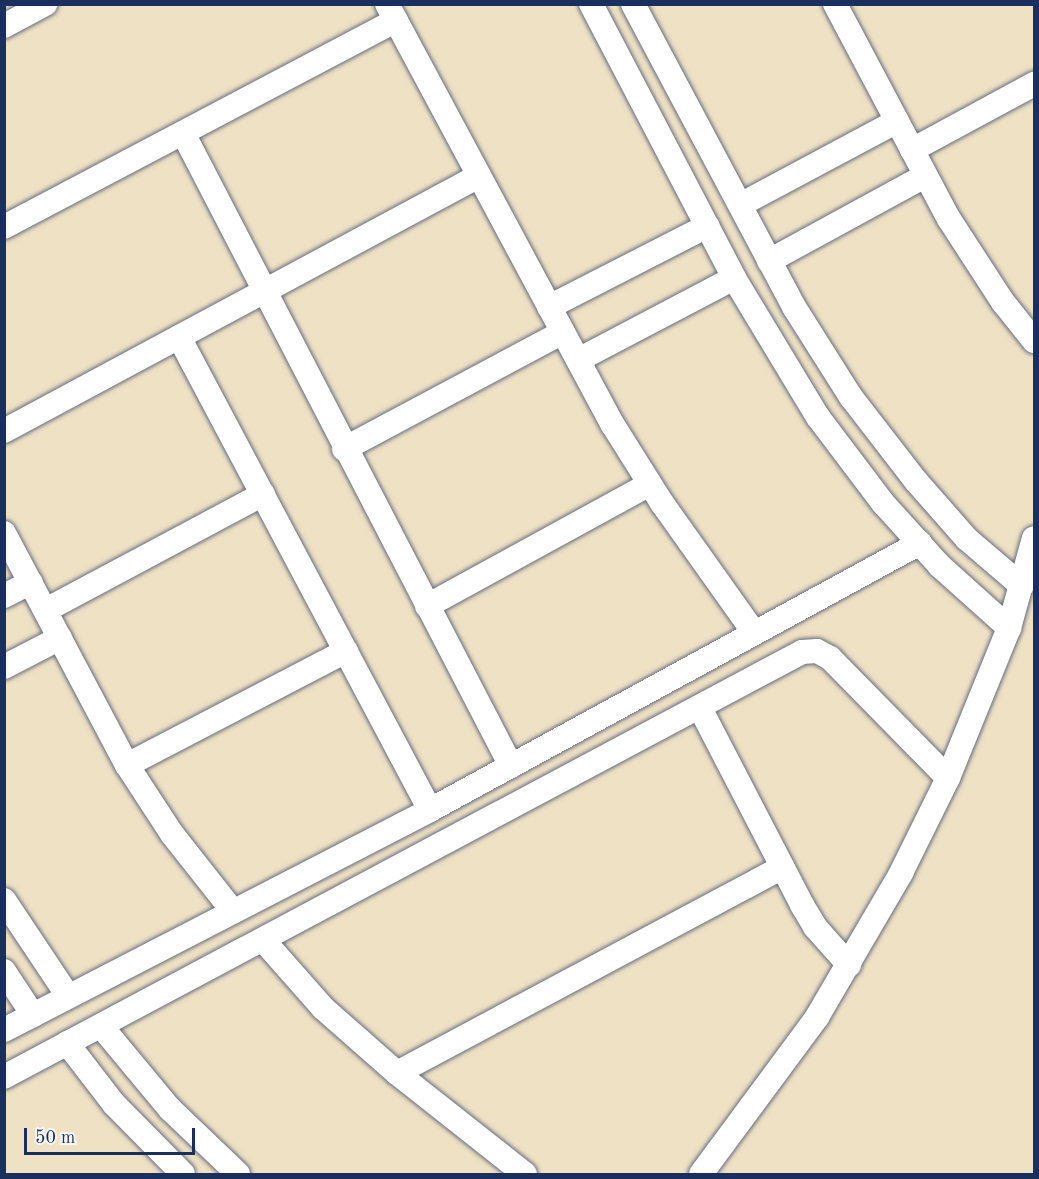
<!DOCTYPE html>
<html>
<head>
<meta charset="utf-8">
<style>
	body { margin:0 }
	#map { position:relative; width:1039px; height:1179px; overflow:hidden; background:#efe1c3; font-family:"Old Standard TT",serif }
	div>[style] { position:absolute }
	.roads { filter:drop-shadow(0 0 2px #656d81) drop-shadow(0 0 2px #656d81) }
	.street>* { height:24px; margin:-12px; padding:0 12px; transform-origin:12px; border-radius:12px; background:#fff }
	span { translate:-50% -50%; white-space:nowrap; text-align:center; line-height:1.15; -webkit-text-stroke:5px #f6f6f2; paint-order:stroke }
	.frame { position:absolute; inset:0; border:6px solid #1b2f5e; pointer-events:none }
	.scale { position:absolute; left:24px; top:1128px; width:171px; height:27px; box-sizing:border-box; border:3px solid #1b2f5e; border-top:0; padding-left:8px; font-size:18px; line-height:21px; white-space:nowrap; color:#1b2f5e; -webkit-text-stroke:4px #f6f6f2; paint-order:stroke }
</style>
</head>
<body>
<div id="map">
	<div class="roads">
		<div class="street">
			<i style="left:387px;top:4px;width:478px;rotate:61.8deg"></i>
			<i style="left:613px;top:425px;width:92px;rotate:57.9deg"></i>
			<i style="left:662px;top:503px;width:157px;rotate:54.6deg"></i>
			<i style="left:591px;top:4px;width:309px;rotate:62.4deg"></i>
			<i style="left:734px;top:278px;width:162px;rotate:58.9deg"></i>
			<i style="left:818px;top:417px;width:108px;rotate:52.9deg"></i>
			<i style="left:883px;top:503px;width:85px;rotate:47.9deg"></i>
			<i style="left:940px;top:566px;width:93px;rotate:41.9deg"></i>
			<i style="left:633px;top:4px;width:343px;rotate:62deg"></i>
			<i style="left:794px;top:307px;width:107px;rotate:57.7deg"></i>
			<i style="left:851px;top:397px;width:106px;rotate:52.3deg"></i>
			<i style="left:916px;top:481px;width:77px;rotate:48.7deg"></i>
			<i style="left:967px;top:539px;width:72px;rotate:40.5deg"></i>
			<i style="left:835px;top:4px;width:243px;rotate:62.1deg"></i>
			<i style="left:949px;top:219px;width:99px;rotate:57deg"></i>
			<i style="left:1003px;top:302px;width:50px;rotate:51.5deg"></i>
			<i style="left:4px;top:26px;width:47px;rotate:-28.2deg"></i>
			<i style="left:183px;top:133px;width:713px;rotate:62.61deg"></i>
			<i style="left:912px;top:150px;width:139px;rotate:-28.4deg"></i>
			<i style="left:740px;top:205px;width:178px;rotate:-28.1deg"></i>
			<i style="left:4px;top:227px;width:443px;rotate:-27.8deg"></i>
			<i style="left:769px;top:261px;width:178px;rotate:-28.6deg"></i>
			<i style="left:549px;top:307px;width:178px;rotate:-27.1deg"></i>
			<i style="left:179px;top:337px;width:535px;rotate:62.05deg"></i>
			<i style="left:578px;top:360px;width:176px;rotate:-27.7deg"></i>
			<i style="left:4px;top:431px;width:537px;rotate:-28.24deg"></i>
			<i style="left:344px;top:449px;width:248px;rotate:-28.1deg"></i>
			<i style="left:4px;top:533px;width:263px;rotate:62.1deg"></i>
			<i style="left:127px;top:765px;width:82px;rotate:56.9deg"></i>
			<i style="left:172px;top:834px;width:97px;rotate:51.7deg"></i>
			<i style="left:4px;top:596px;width:30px;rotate:-27deg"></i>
			<i style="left:427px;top:606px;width:254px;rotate:-28.7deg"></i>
			<i style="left:46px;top:610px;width:246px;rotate:-28.1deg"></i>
			<i style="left:4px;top:667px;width:63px;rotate:-27.4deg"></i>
			<i style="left:700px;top:708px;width:222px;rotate:62.6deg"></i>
			<i style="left:802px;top:905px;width:26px;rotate:59deg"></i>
			<i style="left:815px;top:927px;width:51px;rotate:48.2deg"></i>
			<i style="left:127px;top:765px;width:247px;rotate:-27.5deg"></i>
			<i style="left:4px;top:900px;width:115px;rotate:56.3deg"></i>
			<i style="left:264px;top:941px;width:89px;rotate:48.6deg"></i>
			<i style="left:323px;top:1008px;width:98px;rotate:41.3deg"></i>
			<i style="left:397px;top:1073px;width:163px;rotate:38.3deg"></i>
			<i style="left:4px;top:971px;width:53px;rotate:56.6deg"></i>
			<i style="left:101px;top:1026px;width:108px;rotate:50.3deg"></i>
			<i style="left:170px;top:1109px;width:94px;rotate:43.7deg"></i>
			<i style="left:4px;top:1030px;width:479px;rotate:-27.3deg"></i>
			<i style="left:430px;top:810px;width:558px;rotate:-28.59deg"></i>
			<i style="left:67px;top:1043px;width:77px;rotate:52.4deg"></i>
			<i style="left:114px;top:1104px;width:98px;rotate:45.4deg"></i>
			<i style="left:397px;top:1073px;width:437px;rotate:-28.1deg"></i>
			<i style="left:4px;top:1077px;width:904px;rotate:-28.04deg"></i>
			<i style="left:802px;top:652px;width:15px;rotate:-4deg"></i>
			<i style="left:817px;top:651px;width:15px;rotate:28deg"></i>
			<i style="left:830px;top:658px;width:168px;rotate:45.5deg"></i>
			<i style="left:701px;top:1174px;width:195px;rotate:-53.5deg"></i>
			<i style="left:817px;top:1017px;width:167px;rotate:-59.7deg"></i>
			<i style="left:901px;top:873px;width:106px;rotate:-63.7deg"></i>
			<i style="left:948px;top:778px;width:162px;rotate:-67.9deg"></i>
			<i style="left:1009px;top:628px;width:93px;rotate:-74.5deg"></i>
		</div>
	</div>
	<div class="frame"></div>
	<div class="scale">50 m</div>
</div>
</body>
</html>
